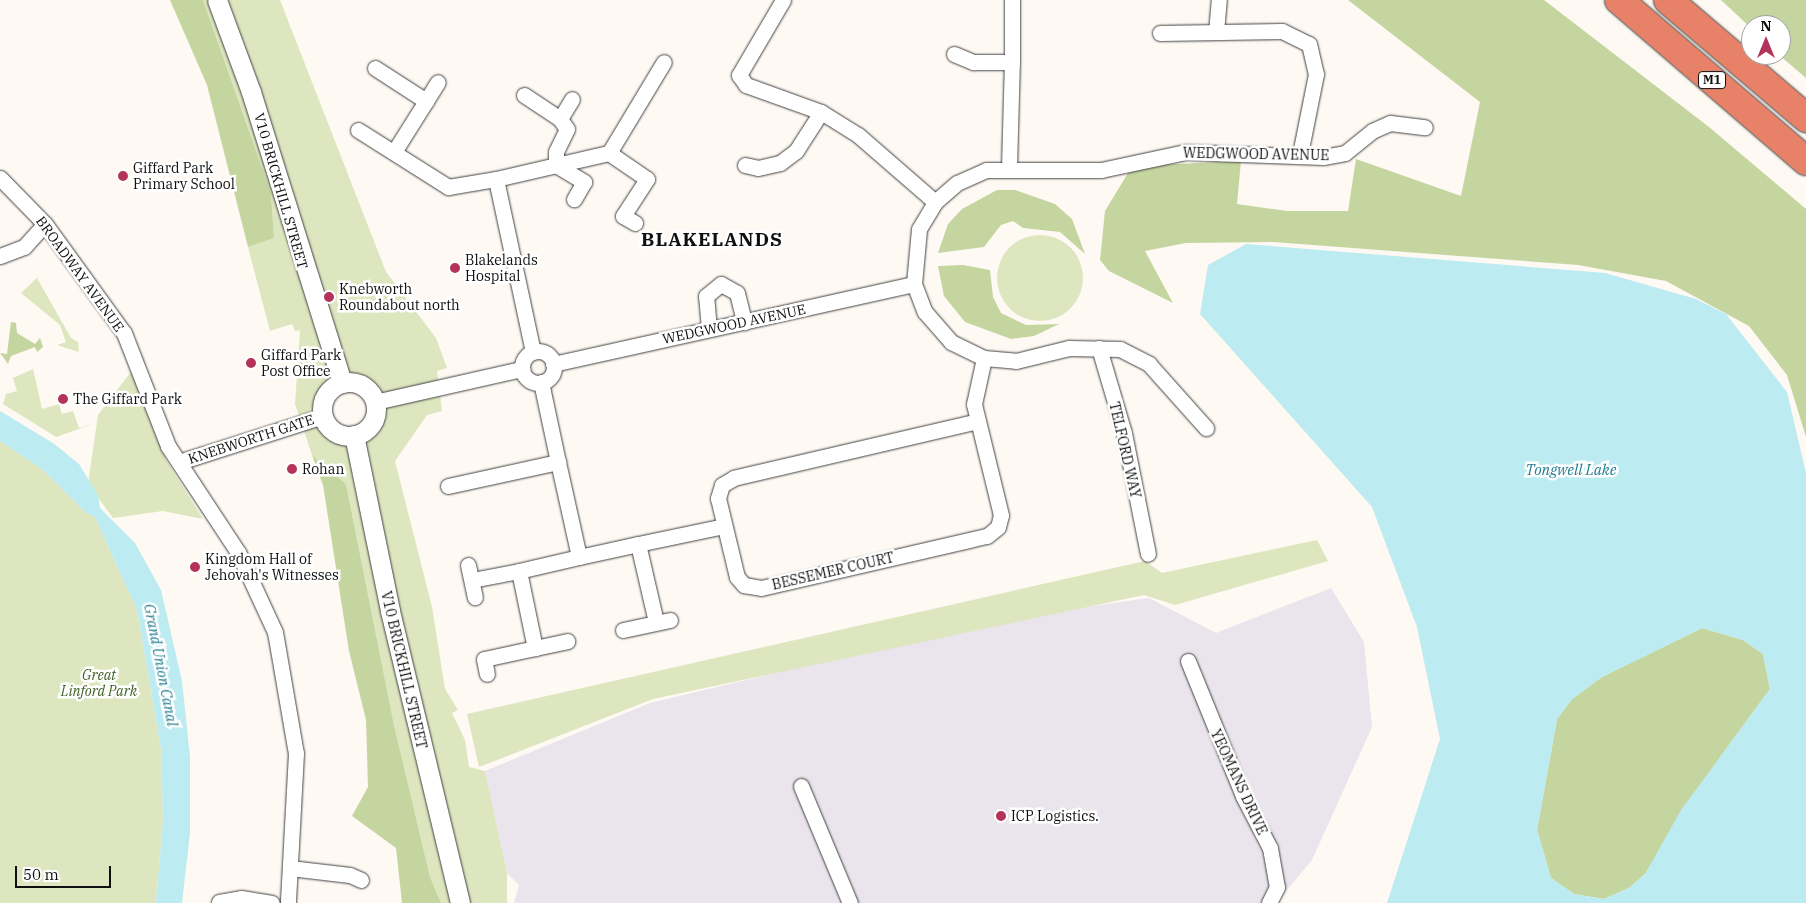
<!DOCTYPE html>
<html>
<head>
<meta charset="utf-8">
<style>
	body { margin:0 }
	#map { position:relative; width:1806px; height:903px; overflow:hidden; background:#fef9f3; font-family:"IBM Plex Serif",serif }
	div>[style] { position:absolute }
	.industrial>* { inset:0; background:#eae5ed }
	.green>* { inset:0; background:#dde6bf }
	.round { border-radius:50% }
	.forest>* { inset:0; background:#c5d5a0 }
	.water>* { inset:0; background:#bcebf1 }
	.roads { filter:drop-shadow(0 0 1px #424242) drop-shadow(0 0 1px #424242) }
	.minor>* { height:15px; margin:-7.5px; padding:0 7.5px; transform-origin:7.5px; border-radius:7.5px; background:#fff }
	.minor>.ring { margin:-7.5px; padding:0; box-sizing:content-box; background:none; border:15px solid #fff; border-radius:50% }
	.tertiary>* { height:19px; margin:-9.5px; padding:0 9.5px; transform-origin:9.5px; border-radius:9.5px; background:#fff }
	.tertiary>.ring { margin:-9.5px; padding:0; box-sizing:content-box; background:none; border:19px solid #fff; border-radius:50% }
	.motorway>* { height:28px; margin:-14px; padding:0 14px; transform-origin:14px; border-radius:14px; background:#e78268 }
	.dots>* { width:14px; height:14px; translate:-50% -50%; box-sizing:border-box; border:2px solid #fff; border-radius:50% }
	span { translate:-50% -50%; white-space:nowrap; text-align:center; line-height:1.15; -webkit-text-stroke:5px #fff; paint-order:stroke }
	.shield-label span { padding:1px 4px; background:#fff; border:1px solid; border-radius:4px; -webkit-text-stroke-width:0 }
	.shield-label { font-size:12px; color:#0f0f0f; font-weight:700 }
	.street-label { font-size:14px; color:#0f0f0f }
	.poi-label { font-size:14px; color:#0f0f0f }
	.left { translate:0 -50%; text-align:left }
	.park-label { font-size:14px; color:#416225; font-style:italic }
	.water-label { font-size:15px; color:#227c90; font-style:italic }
	.district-label { font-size:19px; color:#0f0f0f; font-weight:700; letter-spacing:1px }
	.north { position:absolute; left:1741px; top:15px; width:50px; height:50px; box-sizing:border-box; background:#fff; border:1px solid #9f9f9f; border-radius:50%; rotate:0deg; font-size:14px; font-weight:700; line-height:20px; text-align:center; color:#0f0f0f }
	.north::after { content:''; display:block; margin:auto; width:18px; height:22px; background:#b3335a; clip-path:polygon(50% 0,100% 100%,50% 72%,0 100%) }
	.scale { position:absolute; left:15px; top:866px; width:96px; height:22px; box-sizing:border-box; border:2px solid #0f0f0f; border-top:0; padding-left:6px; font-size:15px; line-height:18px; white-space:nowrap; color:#0f0f0f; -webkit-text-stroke:4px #fff; paint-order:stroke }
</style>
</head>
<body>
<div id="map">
	<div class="industrial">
		<i style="clip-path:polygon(1331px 588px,1364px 642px,1372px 727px,1312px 860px,1276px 903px,514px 903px,519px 885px,507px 873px,485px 771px,650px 703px,1007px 618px,1149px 598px,1216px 633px)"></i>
	</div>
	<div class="green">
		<i style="clip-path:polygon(evenodd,203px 0,280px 0,386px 272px,436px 338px,447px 368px,437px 371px,442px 411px,427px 415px,395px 461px,432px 607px,445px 689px,458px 710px,452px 713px,465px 740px,469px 767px,485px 771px,507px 873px,507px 903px,441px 903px,430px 877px,394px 725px,346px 484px,312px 455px,295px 404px,300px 330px,295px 331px,292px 324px,270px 331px,248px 247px,274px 238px,271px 193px,203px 0,349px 381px,368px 390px,376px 410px,368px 428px,345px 435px,327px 425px,322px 407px,329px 391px,349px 381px)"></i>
		<i class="round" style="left:997px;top:235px;width:86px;height:86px"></i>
		<i style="clip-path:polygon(37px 278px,71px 338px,78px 342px,79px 352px,57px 345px,66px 342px,60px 325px,21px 293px)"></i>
		<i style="clip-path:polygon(134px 368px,166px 460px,203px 519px,163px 511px,113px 518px,88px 484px,98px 415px)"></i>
		<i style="clip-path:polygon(33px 369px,42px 409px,59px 404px,62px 414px,73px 411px,79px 428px,96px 423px,56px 437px,3px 404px,6px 394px,17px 391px,13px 378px)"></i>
		<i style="clip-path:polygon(0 441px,42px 469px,85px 512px,95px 517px,137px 610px,161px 749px,163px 820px,156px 903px,0 903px)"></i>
		<i style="clip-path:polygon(1317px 540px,1328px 561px,1175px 605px,1144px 595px,653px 699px,479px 767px,467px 714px,1145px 561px,1162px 573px)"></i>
	</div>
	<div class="forest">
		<i style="clip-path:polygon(170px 0,203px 0,271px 193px,274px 238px,248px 247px,207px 85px)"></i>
		<i style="clip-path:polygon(1348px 0,1544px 0,1709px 127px,1806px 209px,1806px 437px,1787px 375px,1749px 326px,1666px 281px,1578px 265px,1273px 242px,1186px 243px,1145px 251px,1173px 303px,1109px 271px,1100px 260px,1105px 211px,1128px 173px,1156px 165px,1241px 161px,1237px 204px,1287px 211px,1348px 211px,1356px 159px,1461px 196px,1480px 102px)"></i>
		<i style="clip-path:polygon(1721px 0,1806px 0,1806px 78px,1779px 55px,1781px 25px,1751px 28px)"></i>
		<i style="clip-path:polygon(997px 190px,1015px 190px,1055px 204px,1072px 219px,1085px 254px,1060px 232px,1023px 228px,1013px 221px,1001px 225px,984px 247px,938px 253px,948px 224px,962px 209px)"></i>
		<i style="clip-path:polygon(963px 265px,990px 270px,993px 297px,1001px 313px,1026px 325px,1059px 324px,1034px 336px,1011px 339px,965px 322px,944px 296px,938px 266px)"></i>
		<i style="clip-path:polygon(11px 322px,16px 323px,17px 333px,35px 344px,40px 338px,43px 347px,37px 352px,35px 347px,11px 356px,8px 364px,0 353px,7px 354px)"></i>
		<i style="clip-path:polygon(312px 455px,346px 484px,394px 725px,430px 877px,441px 903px,402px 903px,396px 848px,352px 816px,368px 787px,366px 720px,349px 651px,323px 485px)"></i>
		<i style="clip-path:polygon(1702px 628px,1743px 640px,1763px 654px,1770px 689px,1721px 756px,1645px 874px,1629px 888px,1604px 899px,1574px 894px,1551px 878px,1537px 830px,1557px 719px,1572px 699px,1602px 677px)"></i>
	</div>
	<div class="water">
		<i style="clip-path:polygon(evenodd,1246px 244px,1605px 273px,1696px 299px,1726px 314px,1787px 392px,1806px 473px,1806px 903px,1387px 903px,1440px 739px,1417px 627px,1372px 507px,1200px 314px,1208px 265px,1246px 244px,1702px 628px,1743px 640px,1763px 654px,1770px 689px,1681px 810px,1645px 874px,1629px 888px,1604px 899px,1574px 894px,1551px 878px,1537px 830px,1557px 719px,1572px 699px,1602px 677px,1702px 628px)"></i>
		<i style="clip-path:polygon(0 411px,53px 443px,79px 464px,98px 495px,100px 508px,135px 543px,161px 590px,182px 681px,190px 757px,190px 833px,182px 903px,156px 903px,163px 820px,161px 749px,137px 610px,95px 517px,85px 512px,42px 469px,0 441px)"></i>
	</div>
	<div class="roads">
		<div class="minor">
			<i style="left:1216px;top:32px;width:32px;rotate:-85deg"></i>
			<i style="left:1160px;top:33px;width:122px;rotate:-0.9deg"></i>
			<i style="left:1282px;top:31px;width:30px;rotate:26deg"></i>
			<i style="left:1309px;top:44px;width:31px;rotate:77deg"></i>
			<i style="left:1316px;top:74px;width:82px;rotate:101.3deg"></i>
			<i style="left:954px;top:54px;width:21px;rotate:23deg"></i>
			<i style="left:973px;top:62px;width:39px"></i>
			<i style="left:1012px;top:62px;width:62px;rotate:-90deg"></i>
			<i style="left:375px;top:68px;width:61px;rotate:32.9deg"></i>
			<i style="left:426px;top:101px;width:60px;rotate:122.1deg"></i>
			<i style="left:524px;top:95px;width:43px;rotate:33.7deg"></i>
			<i style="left:560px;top:119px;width:23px;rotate:-59deg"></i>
			<i style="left:426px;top:101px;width:22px;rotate:-58deg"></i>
			<i style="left:821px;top:112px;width:44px;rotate:31.9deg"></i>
			<i style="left:858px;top:135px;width:102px;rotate:41deg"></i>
			<i style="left:560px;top:119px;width:12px;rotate:55deg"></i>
			<i style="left:567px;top:129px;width:25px;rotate:116deg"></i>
			<i style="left:556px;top:152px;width:13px;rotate:90deg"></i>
			<i style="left:556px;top:165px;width:33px;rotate:31deg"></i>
			<i style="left:584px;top:182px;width:20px;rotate:120deg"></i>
			<i style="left:358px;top:130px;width:107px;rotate:32.3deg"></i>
			<i style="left:448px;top:187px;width:49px;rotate:-9.5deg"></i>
			<i style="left:609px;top:153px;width:106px;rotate:-58.9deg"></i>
			<i style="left:745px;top:165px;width:13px;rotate:13deg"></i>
			<i style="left:758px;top:168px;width:23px;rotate:-13deg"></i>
			<i style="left:780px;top:163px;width:20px;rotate:-37deg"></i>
			<i style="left:796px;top:151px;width:46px;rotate:-57.3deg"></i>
			<i style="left:821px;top:112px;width:80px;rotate:-160.2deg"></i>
			<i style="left:746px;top:85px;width:12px;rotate:-125deg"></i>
			<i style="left:739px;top:75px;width:87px;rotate:-59.6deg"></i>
			<i style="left:1009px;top:167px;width:105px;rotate:-88.4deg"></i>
			<i style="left:0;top:178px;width:64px;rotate:45.6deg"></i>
			<i style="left:45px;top:224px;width:135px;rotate:54.1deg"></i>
			<i style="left:124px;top:333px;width:121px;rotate:68.7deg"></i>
			<i style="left:168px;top:446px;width:127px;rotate:56.6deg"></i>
			<i style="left:238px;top:552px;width:88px;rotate:65.2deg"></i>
			<i style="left:275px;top:632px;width:123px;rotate:80.2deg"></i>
			<i style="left:296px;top:753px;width:150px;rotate:93.1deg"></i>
			<i style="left:0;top:256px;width:26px;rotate:-21deg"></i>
			<i style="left:24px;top:247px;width:31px;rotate:-48deg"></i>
			<i style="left:914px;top:284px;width:55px;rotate:-84.8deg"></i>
			<i style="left:919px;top:229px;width:31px;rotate:-59deg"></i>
			<i style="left:935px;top:202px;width:29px;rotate:-41deg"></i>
			<i style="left:957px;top:183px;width:32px;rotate:-24deg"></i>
			<i style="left:986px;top:170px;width:115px"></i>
			<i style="left:1101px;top:170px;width:87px;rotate:-12deg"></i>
			<i style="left:1186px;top:152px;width:137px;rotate:2.1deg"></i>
			<i style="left:1323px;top:157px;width:22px;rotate:-10deg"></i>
			<i style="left:1345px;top:153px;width:35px;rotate:-39deg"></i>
			<i style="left:1372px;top:131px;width:20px;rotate:-24deg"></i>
			<i style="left:1390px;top:123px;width:35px;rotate:7deg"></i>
			<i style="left:709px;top:329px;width:33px;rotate:-95deg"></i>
			<i style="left:706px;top:296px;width:19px;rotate:-39deg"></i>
			<i style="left:721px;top:284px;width:18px;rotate:29deg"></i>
			<i style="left:737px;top:293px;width:30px;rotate:76deg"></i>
			<i style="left:1099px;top:348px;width:89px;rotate:73.6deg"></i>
			<i style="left:1124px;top:433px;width:123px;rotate:78.8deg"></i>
			<i class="ring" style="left:522px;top:351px;width:17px;height:17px"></i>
			<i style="left:533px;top:352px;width:177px;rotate:-102.1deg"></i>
			<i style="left:496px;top:179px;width:116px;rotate:-13deg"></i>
			<i style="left:609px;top:153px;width:46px;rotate:34.4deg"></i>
			<i style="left:647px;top:179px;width:44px;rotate:123deg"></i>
			<i style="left:623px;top:216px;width:14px;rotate:30deg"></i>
			<i style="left:553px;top:364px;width:370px;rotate:-12.5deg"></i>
			<i style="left:914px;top:284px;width:30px;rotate:69deg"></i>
			<i style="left:925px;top:312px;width:40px;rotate:49deg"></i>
			<i style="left:951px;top:342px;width:37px;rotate:26deg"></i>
			<i style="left:984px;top:358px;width:32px;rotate:5deg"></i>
			<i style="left:1016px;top:361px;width:55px;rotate:-13.8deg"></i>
			<i style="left:1069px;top:348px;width:51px;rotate:1.1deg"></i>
			<i style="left:1120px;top:349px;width:33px;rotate:27deg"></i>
			<i style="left:1149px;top:364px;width:86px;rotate:48.3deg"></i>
			<i style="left:541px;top:382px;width:82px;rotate:78deg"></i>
			<i style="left:375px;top:402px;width:151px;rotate:-12.7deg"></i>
			<i style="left:978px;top:421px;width:251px;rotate:166.9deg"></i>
			<i style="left:734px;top:478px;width:14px;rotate:150deg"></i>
			<i style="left:722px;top:485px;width:14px;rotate:107deg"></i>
			<i style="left:718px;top:498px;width:81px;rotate:76.5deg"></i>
			<i style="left:737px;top:577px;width:11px;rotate:49deg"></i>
			<i style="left:744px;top:585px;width:17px;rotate:10deg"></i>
			<i style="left:761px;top:588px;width:232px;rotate:-13deg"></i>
			<i style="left:987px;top:536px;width:14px;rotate:-39deg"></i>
			<i style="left:998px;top:527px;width:12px;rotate:-76deg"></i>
			<i style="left:1001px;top:515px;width:114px;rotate:-103.7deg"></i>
			<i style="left:974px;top:404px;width:47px;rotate:-77.7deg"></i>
			<i style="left:179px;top:462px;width:151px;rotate:-17.7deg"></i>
			<i style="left:448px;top:486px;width:113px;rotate:-12.3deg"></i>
			<i style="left:558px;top:462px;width:97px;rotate:77.5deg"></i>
			<i style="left:579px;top:557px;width:62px;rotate:166.9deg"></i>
			<i style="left:519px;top:571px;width:79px;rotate:78.3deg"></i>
			<i style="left:535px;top:648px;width:52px;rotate:167.8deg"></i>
			<i style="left:484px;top:659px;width:15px;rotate:79deg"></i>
			<i style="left:638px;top:544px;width:88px;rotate:-11.8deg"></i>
			<i style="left:579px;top:557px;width:60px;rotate:-12.4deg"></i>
			<i style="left:638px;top:544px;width:80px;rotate:77deg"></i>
			<i style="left:468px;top:565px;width:33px;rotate:78deg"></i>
			<i style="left:472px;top:580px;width:48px;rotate:-10.8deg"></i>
			<i style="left:623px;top:630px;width:48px;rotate:-12deg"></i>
			<i style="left:535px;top:648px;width:33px;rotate:-12deg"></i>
			<i style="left:1188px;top:661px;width:146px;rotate:67.8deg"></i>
			<i style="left:1243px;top:796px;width:59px;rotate:62.6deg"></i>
			<i style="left:1270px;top:848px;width:40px;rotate:80deg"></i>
			<i style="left:1277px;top:887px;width:18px;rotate:117deg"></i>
			<i style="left:801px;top:786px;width:127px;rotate:67.3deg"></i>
			<i style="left:290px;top:868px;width:60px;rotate:6.7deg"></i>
			<i style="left:350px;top:875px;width:12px;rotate:24deg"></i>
			<i style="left:219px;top:902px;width:22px;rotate:-10deg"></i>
			<i style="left:241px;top:898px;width:31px;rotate:9deg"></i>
		</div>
		<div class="tertiary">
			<i style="left:217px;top:0;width:98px;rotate:69.7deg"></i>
			<i style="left:251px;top:92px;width:305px;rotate:72.6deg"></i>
			<i class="ring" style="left:322px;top:382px;width:35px;height:35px"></i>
			<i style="left:354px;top:435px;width:180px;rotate:78.4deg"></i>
			<i style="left:390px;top:611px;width:300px;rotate:76.5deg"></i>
		</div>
		<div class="motorway">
			<i style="left:1619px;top:0;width:247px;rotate:40.7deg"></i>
			<i style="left:1668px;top:0;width:182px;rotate:40.5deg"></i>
		</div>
	</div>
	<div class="dots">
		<i style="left:123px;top:176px;background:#b3335a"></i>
		<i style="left:455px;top:268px;background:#b3335a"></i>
		<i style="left:329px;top:297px;background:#b3335a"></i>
		<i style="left:251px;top:363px;background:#b3335a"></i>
		<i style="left:63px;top:399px;background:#b3335a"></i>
		<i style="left:292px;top:469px;background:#b3335a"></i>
		<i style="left:195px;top:567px;background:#b3335a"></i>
		<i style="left:1001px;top:816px;background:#b3335a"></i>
	</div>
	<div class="shield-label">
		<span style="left:1712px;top:80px">M1</span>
	</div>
	<div class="street-label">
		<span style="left:1256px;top:154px;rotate:1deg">WEDGWOOD AVENUE</span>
		<span style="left:281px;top:191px;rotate:74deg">V10 BRICKHILL STREET</span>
		<span style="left:80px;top:274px;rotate:54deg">BROADWAY AVENUE</span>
		<span style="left:734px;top:324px;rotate:-12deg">WEDGWOOD AVENUE</span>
		<span style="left:251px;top:439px;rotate:-18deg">KNEBWORTH GATE</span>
		<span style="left:1125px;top:450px;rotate:77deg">TELFORD WAY</span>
		<span style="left:833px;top:571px;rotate:-13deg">BESSEMER COURT</span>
		<span style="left:404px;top:670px;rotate:77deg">V10 BRICKHILL STREET</span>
		<span style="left:1239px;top:782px;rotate:65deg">YEOMANS DRIVE</span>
	</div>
	<div class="poi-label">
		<span class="left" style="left:133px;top:176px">Giffard Park<br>Primary School</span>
		<span class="left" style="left:465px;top:268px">Blakelands<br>Hospital</span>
		<span class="left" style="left:339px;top:297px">Knebworth<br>Roundabout north</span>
		<span class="left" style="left:261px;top:363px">Giffard Park<br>Post Office</span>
		<span class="left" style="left:73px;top:399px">The Giffard Park</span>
		<span class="left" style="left:302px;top:469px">Rohan</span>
		<span class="left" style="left:205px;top:567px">Kingdom Hall of<br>Jehovah's Witnesses</span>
		<span class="left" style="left:1011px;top:816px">ICP Logistics.</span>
	</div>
	<div class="park-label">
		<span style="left:99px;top:683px">Great<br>Linford Park</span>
	</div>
	<div class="water-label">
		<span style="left:1571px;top:470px">Tongwell Lake</span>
		<span style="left:161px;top:665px;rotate:79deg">Grand Union Canal</span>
	</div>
	<div class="district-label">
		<span style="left:712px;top:240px">BLAKELANDS</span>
	</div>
	<div class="north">N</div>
	<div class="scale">50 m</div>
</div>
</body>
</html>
